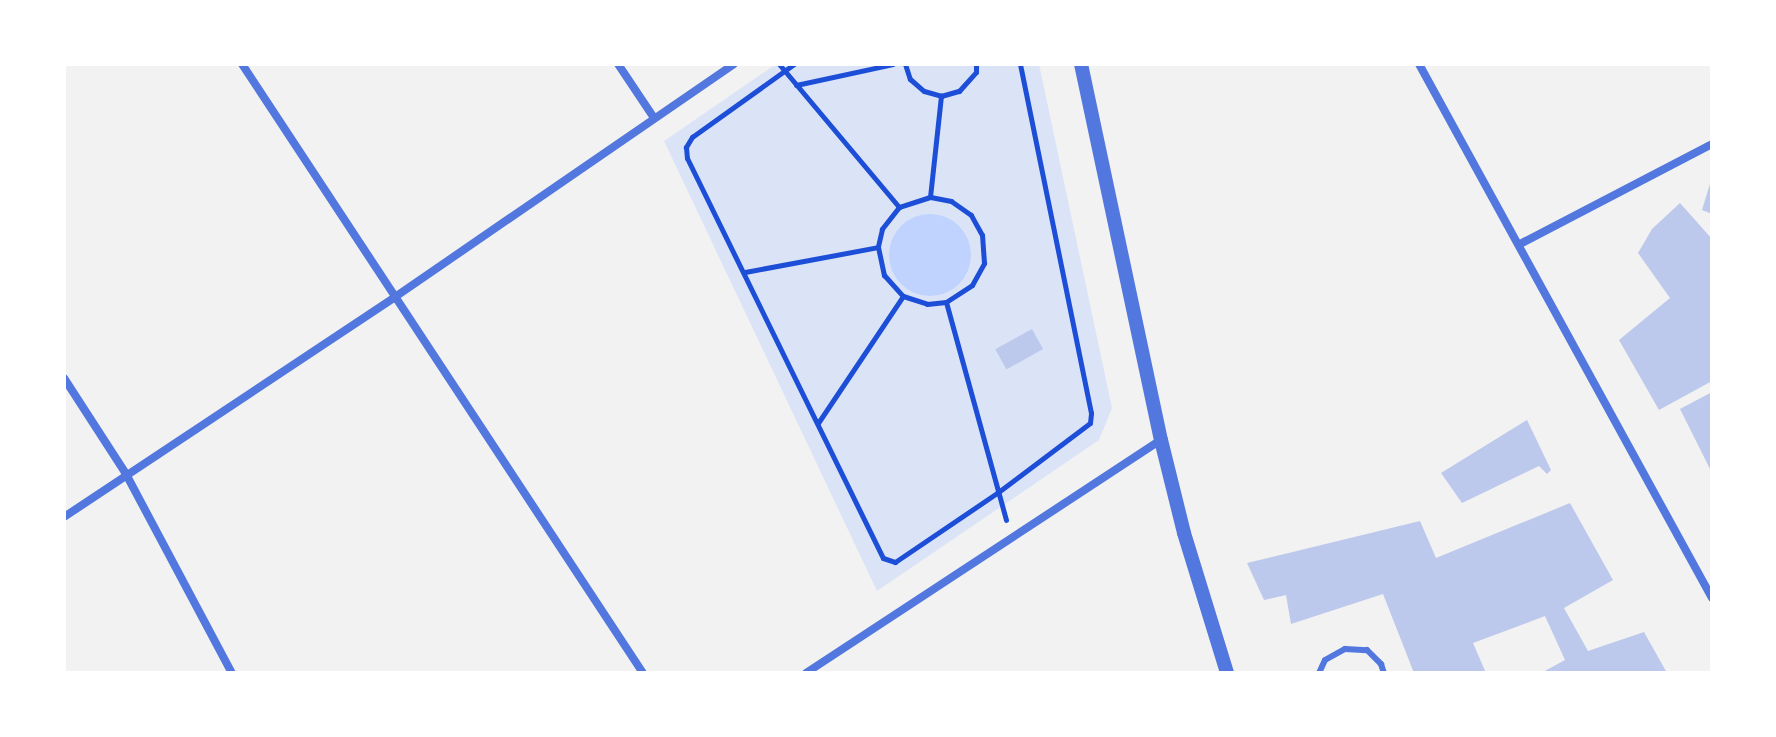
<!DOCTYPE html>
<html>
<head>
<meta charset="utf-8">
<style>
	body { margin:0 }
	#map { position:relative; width:1776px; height:737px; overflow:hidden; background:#f2f2f2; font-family:Overpass,sans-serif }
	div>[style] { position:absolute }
	.green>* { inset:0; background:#dbe4f7 }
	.water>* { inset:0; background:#bfd3fe }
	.round { border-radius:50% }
	.building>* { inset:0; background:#bdc9ec; transform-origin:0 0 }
	.path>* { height:5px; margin:-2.5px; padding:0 2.5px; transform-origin:2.5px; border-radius:2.5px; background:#1d4ed8 }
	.service>* { height:6px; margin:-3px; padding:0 3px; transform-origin:3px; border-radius:3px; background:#5277de }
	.minor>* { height:8px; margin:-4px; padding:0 4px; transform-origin:4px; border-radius:4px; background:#5277de }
	.tertiary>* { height:14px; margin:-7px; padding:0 7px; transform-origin:7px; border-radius:7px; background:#5277de }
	span { translate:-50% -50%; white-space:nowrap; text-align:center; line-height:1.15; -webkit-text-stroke:6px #fff; paint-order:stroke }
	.frame { position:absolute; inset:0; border:66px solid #fff; pointer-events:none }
</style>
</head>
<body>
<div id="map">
	<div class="green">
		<i style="clip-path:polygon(776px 64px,1039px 64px,1112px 408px,1099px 440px,877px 591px,664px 141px)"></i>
	</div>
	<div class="water">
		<i class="round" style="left:889px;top:214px;width:82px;height:82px"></i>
	</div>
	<div class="building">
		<i style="clip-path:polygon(1712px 177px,1712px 214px,1702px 210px)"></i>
		<i style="clip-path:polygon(1680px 203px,1712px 239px,1712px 381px,1659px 410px,1619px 340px,1670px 298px,1638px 253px,1652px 229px)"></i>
		<i style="left:1032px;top:329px;width:23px;height:42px;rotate:61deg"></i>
		<i style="clip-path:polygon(1712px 392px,1712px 473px,1680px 409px)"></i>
		<i style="clip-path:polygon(1527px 420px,1551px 470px,1547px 474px,1539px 466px,1462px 503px,1441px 473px)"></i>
		<i style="clip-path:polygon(1570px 503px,1613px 580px,1564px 608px,1588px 651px,1644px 632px,1667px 673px,1541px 673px,1565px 660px,1545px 616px,1473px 643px,1486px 673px,1414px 673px,1383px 594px,1291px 624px,1286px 595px,1264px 600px,1247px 563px,1420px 521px,1436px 558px)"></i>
	</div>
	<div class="path">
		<i style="left:779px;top:64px;width:187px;rotate:50deg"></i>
		<i style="left:794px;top:64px;width:125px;rotate:144.4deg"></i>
		<i style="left:692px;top:137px;width:12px;rotate:121deg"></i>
		<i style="left:686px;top:147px;width:11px;rotate:85deg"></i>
		<i style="left:687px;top:158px;width:445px;rotate:63.9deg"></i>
		<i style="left:883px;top:558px;width:13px;rotate:18deg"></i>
		<i style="left:895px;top:562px;width:123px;rotate:-34.1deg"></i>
		<i style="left:997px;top:493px;width:116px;rotate:-37deg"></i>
		<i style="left:1090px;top:423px;width:10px;rotate:-84deg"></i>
		<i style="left:1091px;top:413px;width:356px;rotate:-101.5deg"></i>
		<i style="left:905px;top:64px;width:16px;rotate:72deg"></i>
		<i style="left:910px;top:79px;width:18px;rotate:41deg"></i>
		<i style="left:924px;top:91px;width:18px;rotate:16deg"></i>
		<i style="left:941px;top:96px;width:19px;rotate:-16deg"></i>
		<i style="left:959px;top:91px;width:25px;rotate:-48deg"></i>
		<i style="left:976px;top:72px;width:8px;rotate:-90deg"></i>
		<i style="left:796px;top:85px;width:99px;rotate:-12.2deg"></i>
		<i style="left:930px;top:197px;width:102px;rotate:-83.8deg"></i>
		<i style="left:745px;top:272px;width:135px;rotate:-10.6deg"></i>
		<i style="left:946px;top:302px;width:31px;rotate:-33deg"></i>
		<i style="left:972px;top:285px;width:25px;rotate:-61deg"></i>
		<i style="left:984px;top:263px;width:28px;rotate:-94deg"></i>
		<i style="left:982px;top:235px;width:23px;rotate:-119deg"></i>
		<i style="left:971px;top:215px;width:24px;rotate:-145deg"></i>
		<i style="left:951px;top:201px;width:21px;rotate:-169deg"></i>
		<i style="left:930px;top:197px;width:33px;rotate:162deg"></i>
		<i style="left:899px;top:207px;width:28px;rotate:128deg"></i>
		<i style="left:882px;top:229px;width:18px;rotate:103deg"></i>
		<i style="left:878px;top:247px;width:29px;rotate:78deg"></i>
		<i style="left:884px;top:275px;width:28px;rotate:48deg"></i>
		<i style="left:903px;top:296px;width:25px;rotate:18deg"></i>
		<i style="left:927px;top:304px;width:19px;rotate:-6deg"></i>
		<i style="left:946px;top:302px;width:226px;rotate:74.6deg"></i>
		<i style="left:818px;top:423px;width:153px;rotate:-56.2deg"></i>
	</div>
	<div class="service">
		<i style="left:1319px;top:673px;width:14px;rotate:-65deg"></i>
		<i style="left:1325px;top:660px;width:23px;rotate:-29deg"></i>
		<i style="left:1345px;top:649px;width:22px;rotate:3deg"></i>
		<i style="left:1367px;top:650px;width:20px;rotate:45deg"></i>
		<i style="left:1381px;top:664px;width:9px;rotate:72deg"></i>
	</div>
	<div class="minor">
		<i style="left:242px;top:64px;width:729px;rotate:56.64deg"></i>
		<i style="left:618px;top:64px;width:65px;rotate:56.3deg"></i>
		<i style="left:1419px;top:64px;width:609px;rotate:61.25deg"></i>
		<i style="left:1520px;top:244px;width:216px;rotate:-27.5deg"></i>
		<i style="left:64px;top:378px;width:114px;rotate:57.1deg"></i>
		<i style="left:126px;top:474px;width:225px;rotate:62deg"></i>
		<i style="left:64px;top:517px;width:397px;rotate:-33.6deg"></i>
		<i style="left:395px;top:297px;width:411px;rotate:-34.5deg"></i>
		<i style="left:806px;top:673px;width:425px;rotate:-33.3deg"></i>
	</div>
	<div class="tertiary">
		<i style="left:1081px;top:64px;width:384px;rotate:78deg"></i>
		<i style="left:1161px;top:440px;width:96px;rotate:76.1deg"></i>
		<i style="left:1184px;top:533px;width:146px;rotate:72.9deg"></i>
	</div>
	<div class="frame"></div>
</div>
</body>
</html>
